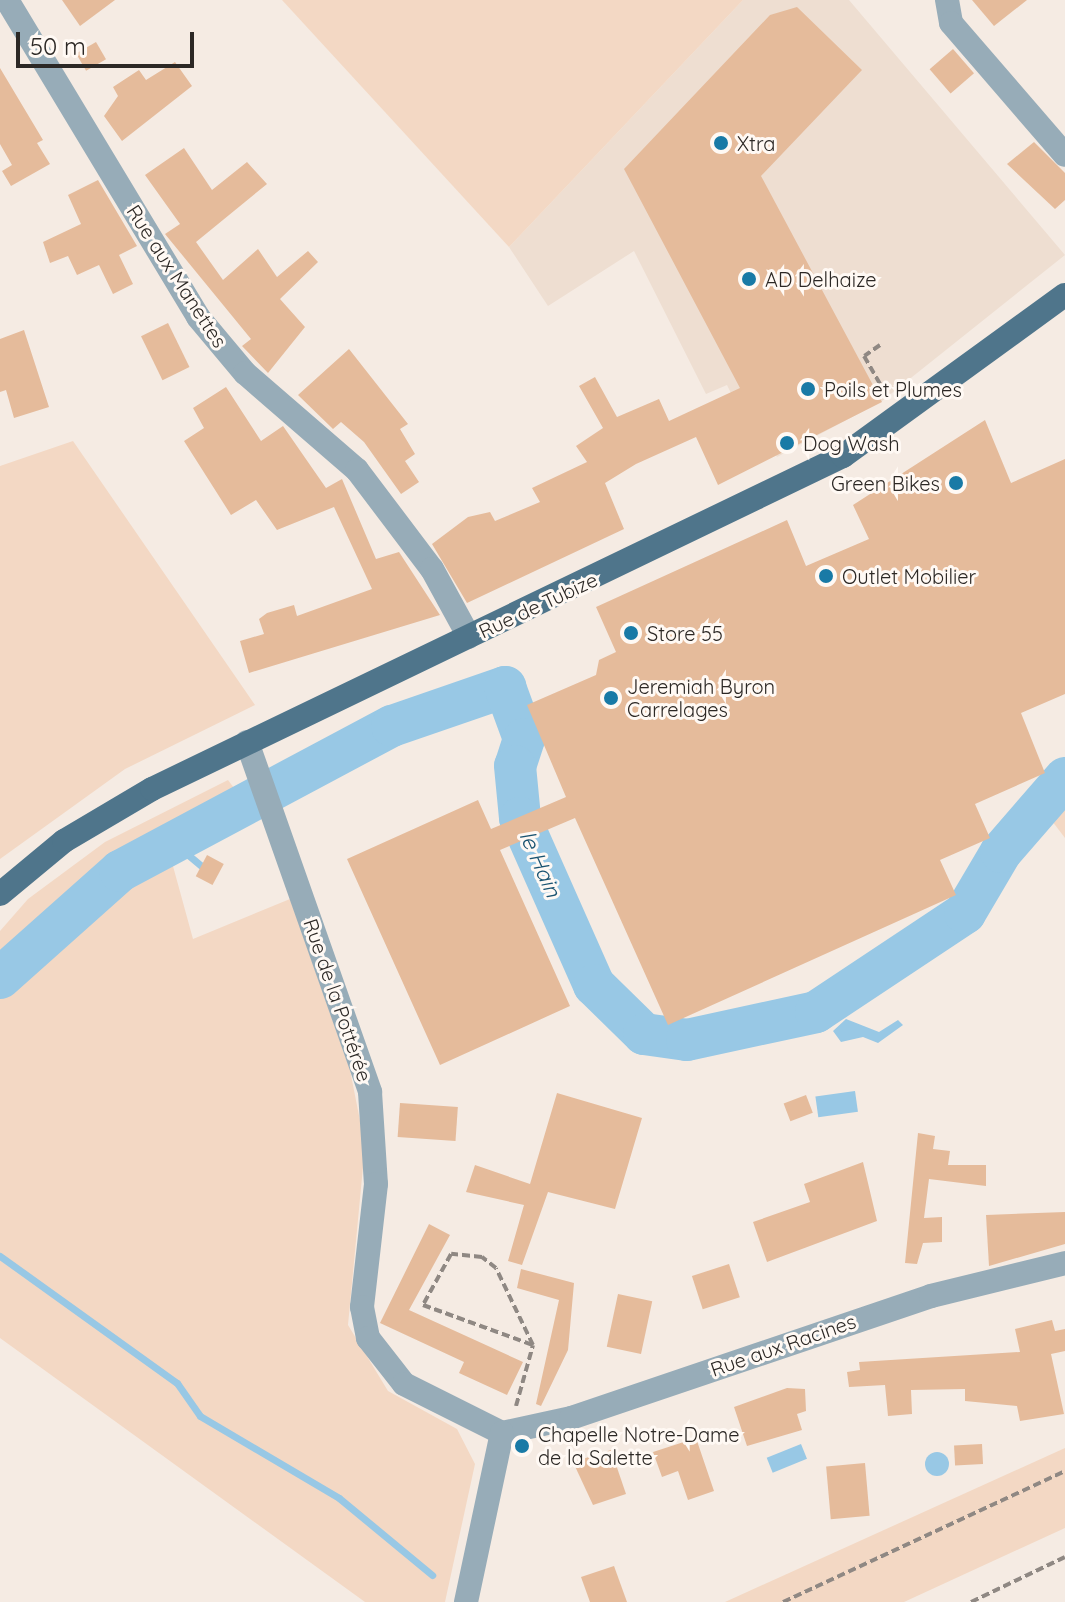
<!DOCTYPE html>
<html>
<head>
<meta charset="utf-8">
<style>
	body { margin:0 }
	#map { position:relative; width:1065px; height:1602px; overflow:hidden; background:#f5ebe3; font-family:Quicksand,sans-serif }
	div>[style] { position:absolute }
	.built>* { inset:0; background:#eeded1 }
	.green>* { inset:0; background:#f3d8c4 }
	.water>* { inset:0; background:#98c8e5; transform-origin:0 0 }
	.round { border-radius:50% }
	.stream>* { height:7px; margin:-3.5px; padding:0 3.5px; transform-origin:3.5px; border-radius:3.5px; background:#98c8e5 }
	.river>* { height:42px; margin:-21px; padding:0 21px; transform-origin:21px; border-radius:21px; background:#98c8e5 }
	.building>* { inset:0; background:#e5bb9b; transform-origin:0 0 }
	.path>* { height:4px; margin-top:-2px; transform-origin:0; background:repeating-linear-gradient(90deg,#8f8883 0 8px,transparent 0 12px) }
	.minor>* { height:24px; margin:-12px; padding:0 12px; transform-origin:12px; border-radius:12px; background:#97acb8 }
	.major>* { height:24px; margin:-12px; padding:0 12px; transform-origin:12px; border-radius:12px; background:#4f758b }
	.dots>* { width:22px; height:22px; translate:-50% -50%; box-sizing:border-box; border:4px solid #fff9f4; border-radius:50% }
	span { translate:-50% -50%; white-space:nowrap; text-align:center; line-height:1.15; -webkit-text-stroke:6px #fff9f4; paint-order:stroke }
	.poi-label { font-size:20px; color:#2c2825 }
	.left { translate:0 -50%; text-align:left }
	.right { translate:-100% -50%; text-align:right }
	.street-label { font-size:20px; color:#2c2825 }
	.water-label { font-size:22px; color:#195371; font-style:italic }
	.scale { position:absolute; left:16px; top:32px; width:178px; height:36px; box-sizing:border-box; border:4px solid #2c2825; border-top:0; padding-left:10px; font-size:24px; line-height:28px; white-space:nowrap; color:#2c2825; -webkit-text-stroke:6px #fff9f4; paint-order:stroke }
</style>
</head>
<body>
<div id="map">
	<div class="built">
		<i style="clip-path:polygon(743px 0,849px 0,1065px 255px,882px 401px,777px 457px,758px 421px,747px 426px,727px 385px,706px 394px,634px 251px,548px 306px,509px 247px)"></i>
	</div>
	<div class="green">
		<i style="clip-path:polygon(282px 0,743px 0,509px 247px)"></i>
		<i style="clip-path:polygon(73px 441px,255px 705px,125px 769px,0 859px,0 466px)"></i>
		<i style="clip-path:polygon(228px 780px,243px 800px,165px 837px,193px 939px,290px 899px,350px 1070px,365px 1146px,348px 1325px,388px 1391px,457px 1429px,475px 1464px,445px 1602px,365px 1602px,0 1338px,0 931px,28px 899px,105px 842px)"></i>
		<i style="clip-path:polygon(1065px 800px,1065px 838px,1049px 817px)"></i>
		<i style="clip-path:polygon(1065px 1448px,1065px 1528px,904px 1602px,725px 1602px)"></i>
	</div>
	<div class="water">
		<i style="clip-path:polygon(846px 1019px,879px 1032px,898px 1020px,903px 1025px,878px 1043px,863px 1037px,841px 1042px,833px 1031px)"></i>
		<i style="left:855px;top:1091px;width:21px;height:40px;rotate:82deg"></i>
		<i style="left:801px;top:1444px;width:16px;height:37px;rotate:68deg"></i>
		<i class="round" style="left:925px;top:1452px;width:24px;height:24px"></i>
	</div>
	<div class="stream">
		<i style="left:174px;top:843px;width:35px;rotate:40deg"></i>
		<i style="left:0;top:1256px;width:218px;rotate:35.7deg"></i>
		<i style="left:177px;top:1383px;width:40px;rotate:55.1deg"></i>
		<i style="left:200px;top:1416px;width:161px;rotate:30.5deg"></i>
		<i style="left:339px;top:1498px;width:121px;rotate:39.6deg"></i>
	</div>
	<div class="river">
		<i style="left:0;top:978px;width:161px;rotate:-41.7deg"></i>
		<i style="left:120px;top:871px;width:308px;rotate:-28.1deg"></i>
		<i style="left:392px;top:726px;width:120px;rotate:-19deg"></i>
		<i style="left:505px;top:687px;width:55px;rotate:69.9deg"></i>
		<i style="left:524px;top:739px;width:28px;rotate:108deg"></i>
		<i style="left:515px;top:766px;width:52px;rotate:84.5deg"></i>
		<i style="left:520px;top:818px;width:183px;rotate:66.1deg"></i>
		<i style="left:594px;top:985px;width:70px;rotate:44.4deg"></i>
		<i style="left:644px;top:1034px;width:43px;rotate:7.9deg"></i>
		<i style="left:687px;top:1040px;width:132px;rotate:-12.2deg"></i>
		<i style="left:816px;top:1012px;width:179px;rotate:-33.6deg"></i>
		<i style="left:965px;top:913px;width:71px;rotate:-59.5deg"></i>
		<i style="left:1001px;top:852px;width:98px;rotate:-49.1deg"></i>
	</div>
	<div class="building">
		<i style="clip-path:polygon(62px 0,115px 0,80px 26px)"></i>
		<i style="clip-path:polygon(972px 0,1027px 0,994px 26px)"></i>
		<i style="clip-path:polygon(797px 7px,862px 70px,761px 176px,882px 402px,718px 485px,696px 437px,636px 464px,605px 483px,624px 529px,467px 603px,432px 544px,468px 517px,490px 512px,495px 521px,540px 502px,532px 488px,587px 462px,576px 446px,603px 428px,579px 386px,595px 377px,617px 417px,659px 399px,669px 421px,740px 388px,624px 169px,770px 15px)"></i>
		<i style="left:96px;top:42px;width:20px;height:23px;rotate:60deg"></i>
		<i style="left:953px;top:49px;width:32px;height:31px;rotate:49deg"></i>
		<i style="clip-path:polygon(175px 62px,192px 86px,122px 141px,104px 116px,118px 96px,113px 87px,139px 70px,146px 80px)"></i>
		<i style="clip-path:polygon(0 68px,43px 140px,37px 143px,50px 164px,11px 186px,2px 171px,12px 165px,0 144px)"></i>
		<i style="clip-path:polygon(1034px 142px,1065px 173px,1065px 200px,1055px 209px,1007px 164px)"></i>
		<i style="clip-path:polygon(184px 148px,212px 190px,247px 162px,267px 184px,196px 242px,223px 280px,258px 249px,277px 277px,308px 251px,318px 262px,280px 299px,305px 327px,268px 373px,242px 346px,251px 339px,165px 234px,180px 224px,145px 175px)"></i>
		<i style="clip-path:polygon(98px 180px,137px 246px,119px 255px,133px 284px,113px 294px,99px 265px,77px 275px,68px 256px,50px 263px,43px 242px,81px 224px,68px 195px)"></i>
		<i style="left:168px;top:323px;width:49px;height:30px;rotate:64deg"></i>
		<i style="clip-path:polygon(24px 330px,49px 407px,14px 418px,6px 390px,0 392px,0 339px)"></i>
		<i style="clip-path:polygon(349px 349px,408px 424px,400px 429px,415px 454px,405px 461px,419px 482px,401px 494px,364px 442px,341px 422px,333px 429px,298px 395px)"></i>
		<i style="clip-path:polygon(226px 387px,261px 441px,283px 426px,326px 488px,342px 479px,376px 559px,399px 552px,440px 615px,249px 673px,240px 641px,264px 634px,259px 619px,267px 613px,294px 605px,297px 616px,372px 589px,334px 507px,277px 530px,256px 500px,231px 515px,184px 441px,204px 428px,193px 408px)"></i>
		<i style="clip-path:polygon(985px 420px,1011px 483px,1065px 459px,1065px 694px,1021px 713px,1045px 773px,975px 804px,990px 838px,940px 860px,956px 895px,668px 1025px,575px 818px,500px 850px,570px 1006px,440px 1065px,347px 859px,478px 800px,491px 829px,566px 797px,527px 705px,596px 675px,599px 660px,616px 652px,596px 607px,787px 520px,806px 566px,869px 539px,853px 505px)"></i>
		<i style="left:207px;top:855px;width:19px;height:24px;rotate:28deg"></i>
		<i style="clip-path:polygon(557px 1093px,642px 1118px,615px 1209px,548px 1192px,522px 1265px,508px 1261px,524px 1205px,466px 1192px,475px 1165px,530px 1184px)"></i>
		<i style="left:806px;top:1095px;width:19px;height:24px;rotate:69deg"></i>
		<i style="left:400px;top:1103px;width:58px;height:34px;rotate:4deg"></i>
		<i style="clip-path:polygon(918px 1133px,935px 1136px,933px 1149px,950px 1151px,948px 1165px,986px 1165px,986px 1186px,929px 1179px,924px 1218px,942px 1217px,942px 1242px,923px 1243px,917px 1264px,905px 1263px)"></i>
		<i style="clip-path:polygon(863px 1162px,877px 1221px,767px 1262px,753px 1222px,810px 1202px,804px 1184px)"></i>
		<i style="clip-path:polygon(1065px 1212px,1065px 1244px,989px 1266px,986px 1215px)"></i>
		<i style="clip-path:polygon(429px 1224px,450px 1235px,409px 1310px,523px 1362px,507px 1395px,459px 1373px,464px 1362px,380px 1323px)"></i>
		<i style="left:729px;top:1264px;width:35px;height:39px;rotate:72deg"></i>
		<i style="clip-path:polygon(521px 1269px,574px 1283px,568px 1350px,541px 1406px,536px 1404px,559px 1300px,517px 1288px)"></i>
		<i style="left:618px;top:1294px;width:35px;height:54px;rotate:12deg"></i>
		<i style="clip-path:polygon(1052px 1320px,1055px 1331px,1065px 1329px,1065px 1351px,1051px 1354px,1064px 1414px,1020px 1421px,1017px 1406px,965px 1401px,965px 1389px,911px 1390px,912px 1414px,888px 1416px,885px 1385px,849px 1387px,847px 1372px,860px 1370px,859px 1362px,1020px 1352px,1015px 1329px)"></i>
		<i style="clip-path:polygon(787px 1388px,805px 1389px,806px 1411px,797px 1414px,802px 1430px,747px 1446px,734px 1407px)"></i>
		<i style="clip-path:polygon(696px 1438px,714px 1491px,688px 1500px,678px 1471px,662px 1477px,653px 1452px)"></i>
		<i style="left:982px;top:1444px;width:20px;height:28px;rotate:87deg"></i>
		<i style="clip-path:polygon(611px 1450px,626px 1494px,593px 1505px,573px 1462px)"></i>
		<i style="left:865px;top:1463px;width:53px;height:39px;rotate:85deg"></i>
		<i style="clip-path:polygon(614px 1566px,627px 1602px,590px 1602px,581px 1577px)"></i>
	</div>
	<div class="path">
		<i style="left:880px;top:345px;width:19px;rotate:145deg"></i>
		<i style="left:864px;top:356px;width:46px;rotate:60.1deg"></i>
		<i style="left:516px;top:1406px;width:63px;rotate:-74.4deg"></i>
		<i style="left:533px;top:1345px;width:85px;rotate:-115.7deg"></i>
		<i style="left:496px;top:1268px;width:18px;rotate:-142deg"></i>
		<i style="left:482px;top:1257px;width:31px;rotate:-174deg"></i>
		<i style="left:451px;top:1254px;width:58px;rotate:118.8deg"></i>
		<i style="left:423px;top:1305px;width:117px;rotate:20deg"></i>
		<i style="left:783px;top:1602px;width:311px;rotate:-24.9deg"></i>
		<i style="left:971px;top:1602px;width:104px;rotate:-25.6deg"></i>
	</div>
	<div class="minor">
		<i style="left:7px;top:0;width:370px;rotate:58.9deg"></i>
		<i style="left:198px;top:317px;width:73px;rotate:50deg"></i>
		<i style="left:245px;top:373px;width:148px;rotate:40.9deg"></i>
		<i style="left:357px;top:470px;width:124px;rotate:52.9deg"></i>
		<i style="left:432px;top:569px;width:77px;rotate:61.4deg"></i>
		<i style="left:947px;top:0;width:23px;rotate:80deg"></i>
		<i style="left:951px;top:23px;width:174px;rotate:49.2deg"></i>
		<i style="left:247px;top:742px;width:371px;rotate:70.6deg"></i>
		<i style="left:370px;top:1092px;width:92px;rotate:86.3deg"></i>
		<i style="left:376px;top:1184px;width:124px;rotate:96.5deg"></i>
		<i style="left:362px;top:1307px;width:32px;rotate:79deg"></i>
		<i style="left:368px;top:1338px;width:58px;rotate:52deg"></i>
		<i style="left:404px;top:1384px;width:110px;rotate:26.6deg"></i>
		<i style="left:502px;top:1433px;width:71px;rotate:-12.3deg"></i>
		<i style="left:571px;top:1418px;width:380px;rotate:-18.7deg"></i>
		<i style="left:931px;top:1296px;width:138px;rotate:-13.8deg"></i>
		<i style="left:466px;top:1602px;width:173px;rotate:-78deg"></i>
	</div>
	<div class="major">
		<i style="left:0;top:894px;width:83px;rotate:-39.6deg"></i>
		<i style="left:64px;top:841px;width:102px;rotate:-30.6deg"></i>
		<i style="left:152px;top:789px;width:767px;rotate:-25.73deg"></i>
		<i style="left:843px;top:456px;width:274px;rotate:-36deg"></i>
	</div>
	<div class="dots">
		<i style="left:721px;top:143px;background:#197aa6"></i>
		<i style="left:749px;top:279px;background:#197aa6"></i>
		<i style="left:808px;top:389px;background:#197aa6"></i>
		<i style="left:787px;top:443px;background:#197aa6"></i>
		<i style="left:956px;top:483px;background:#197aa6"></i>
		<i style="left:826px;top:576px;background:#197aa6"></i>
		<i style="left:631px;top:633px;background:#197aa6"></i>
		<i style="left:611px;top:698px;background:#197aa6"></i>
		<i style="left:522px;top:1446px;background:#197aa6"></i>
	</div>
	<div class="poi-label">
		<span class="left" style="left:737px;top:143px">Xtra</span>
		<span class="left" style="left:765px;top:279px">AD Delhaize</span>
		<span class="left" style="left:824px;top:389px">Poils et Plumes</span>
		<span class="left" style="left:803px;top:443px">Dog Wash</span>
		<span class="right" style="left:940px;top:483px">Green Bikes</span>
		<span class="left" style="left:842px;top:576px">Outlet Mobilier</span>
		<span class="left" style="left:647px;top:633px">Store 55</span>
		<span class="left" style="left:627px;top:698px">Jeremiah Byron<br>Carrelages</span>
		<span class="left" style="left:538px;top:1446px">Chapelle Notre-Dame<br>de la Salette</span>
	</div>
	<div class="street-label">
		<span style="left:177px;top:276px;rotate:57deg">Rue aux Manettes</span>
		<span style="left:538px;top:605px;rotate:-25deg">Rue de Tubize</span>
		<span style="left:338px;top:1000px;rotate:71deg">Rue de la Pottérée</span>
		<span style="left:783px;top:1345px;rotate:-19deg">Rue aux Racines</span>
	</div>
	<div class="water-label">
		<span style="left:540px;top:864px;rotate:66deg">le Hain</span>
	</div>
	<div class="scale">50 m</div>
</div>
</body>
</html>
